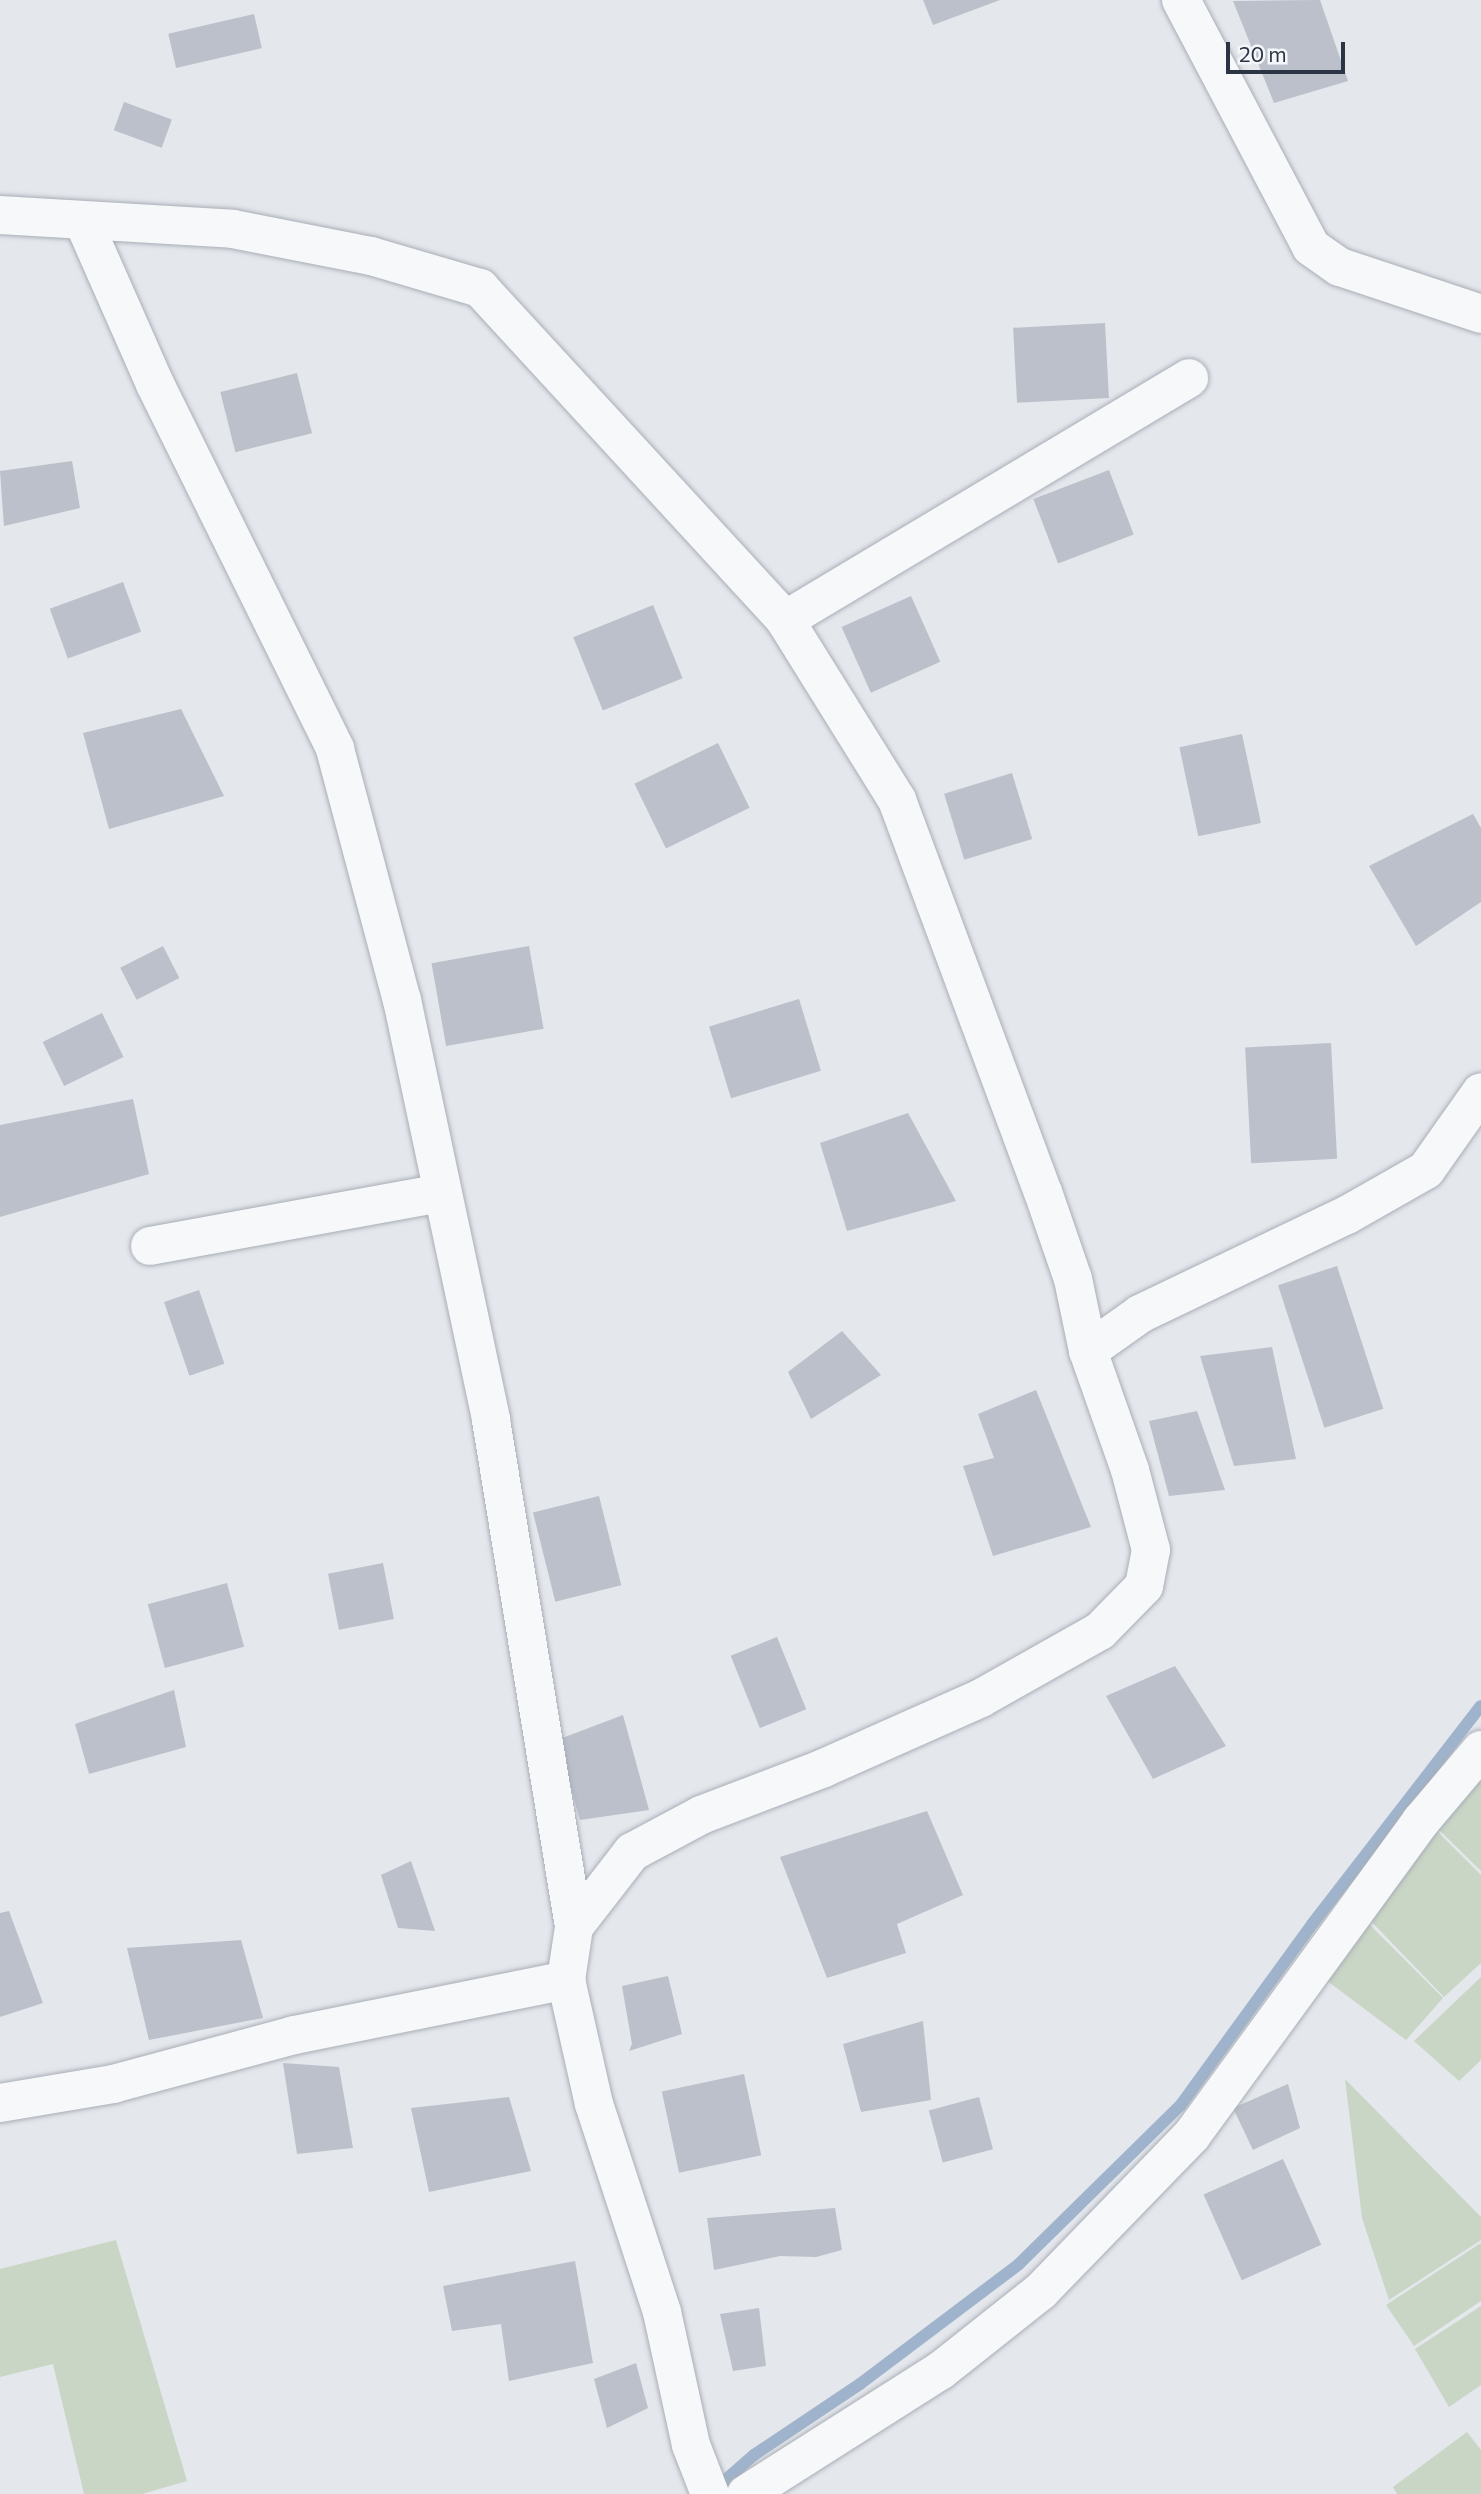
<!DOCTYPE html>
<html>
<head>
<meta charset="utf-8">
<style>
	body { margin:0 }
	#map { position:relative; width:1481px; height:2494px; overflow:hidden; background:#e4e7ec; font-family:Commissioner,sans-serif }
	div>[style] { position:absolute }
	.green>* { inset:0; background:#c9d6c5 }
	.stream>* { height:12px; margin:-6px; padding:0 6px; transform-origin:6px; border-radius:6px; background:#9fb4cc }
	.building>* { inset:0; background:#bbc0ca; transform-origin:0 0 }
	.roads { filter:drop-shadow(0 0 2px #a9aeb7) drop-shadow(0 0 2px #a9aeb7) }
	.minor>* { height:38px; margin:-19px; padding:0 19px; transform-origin:19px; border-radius:19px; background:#f7f8fa }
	span { translate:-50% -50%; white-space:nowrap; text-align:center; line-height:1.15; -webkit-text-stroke:5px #f4f6f9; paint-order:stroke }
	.scale { position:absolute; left:1226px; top:42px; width:119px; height:32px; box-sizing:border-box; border:4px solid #2b3445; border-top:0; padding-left:9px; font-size:21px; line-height:24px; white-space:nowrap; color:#2b3445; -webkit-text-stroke:5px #f4f6f9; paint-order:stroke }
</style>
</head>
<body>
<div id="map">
	<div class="green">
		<i style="clip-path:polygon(1481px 1778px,1481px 1871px,1432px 1823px)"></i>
		<i style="clip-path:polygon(1431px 1825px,1481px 1875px,1481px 1963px,1444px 1997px,1367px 1917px)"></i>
		<i style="clip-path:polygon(1365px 1920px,1443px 1998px,1406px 2040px,1326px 1980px)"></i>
		<i style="clip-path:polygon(1481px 1977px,1481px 2060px,1459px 2081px,1414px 2041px)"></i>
		<i style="clip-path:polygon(1345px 2079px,1481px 2217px,1481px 2240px,1389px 2300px,1362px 2218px)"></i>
		<i style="clip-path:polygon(116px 2240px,187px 2481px,142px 2494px,84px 2494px,53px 2364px,0 2377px,0 2269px)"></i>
		<i style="clip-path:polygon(1481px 2243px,1481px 2301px,1414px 2346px,1386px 2305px)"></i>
		<i style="clip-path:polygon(1481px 2306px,1481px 2385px,1449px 2407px,1415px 2349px)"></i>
		<i style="clip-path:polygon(1467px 2432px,1481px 2450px,1481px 2494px,1397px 2494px,1393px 2487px)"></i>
	</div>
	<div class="stream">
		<i style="left:714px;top:2490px;width:53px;rotate:-41.2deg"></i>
		<i style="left:754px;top:2455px;width:128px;rotate:-33.8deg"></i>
		<i style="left:860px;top:2384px;width:199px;rotate:-37deg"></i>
		<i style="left:1019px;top:2264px;width:226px;rotate:-44.5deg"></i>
		<i style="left:1180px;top:2106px;width:226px;rotate:-54deg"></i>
		<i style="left:1313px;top:1923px;width:274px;rotate:-52.3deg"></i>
	</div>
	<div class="building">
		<i style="clip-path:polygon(923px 0,1000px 0,933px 25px)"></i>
		<i style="clip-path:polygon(1320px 0,1348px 81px,1274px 103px,1233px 1px)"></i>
		<i style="left:254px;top:14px;width:35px;height:88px;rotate:77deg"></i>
		<i style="left:124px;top:102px;width:51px;height:30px;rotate:20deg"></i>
		<i style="left:1105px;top:323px;width:75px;height:92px;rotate:87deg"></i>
		<i style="left:297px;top:373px;width:62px;height:79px;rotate:76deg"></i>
		<i style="clip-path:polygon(72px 461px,80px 508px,4px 526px,0 471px)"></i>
		<i style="left:1109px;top:470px;width:69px;height:81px;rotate:69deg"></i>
		<i style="left:123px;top:582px;width:53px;height:78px;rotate:70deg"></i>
		<i style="left:911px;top:596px;width:72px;height:76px;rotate:66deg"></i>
		<i style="left:653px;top:605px;width:79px;height:86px;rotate:68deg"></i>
		<i style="clip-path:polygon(181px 709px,224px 796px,109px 829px,83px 733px)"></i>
		<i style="left:1242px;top:734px;width:91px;height:64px;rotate:78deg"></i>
		<i style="left:718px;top:743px;width:72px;height:93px;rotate:64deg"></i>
		<i style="left:1012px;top:773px;width:69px;height:71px;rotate:73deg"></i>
		<i style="clip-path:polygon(1473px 814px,1481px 828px,1481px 902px,1416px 946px,1369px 866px)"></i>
		<i style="left:163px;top:946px;width:36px;height:48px;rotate:63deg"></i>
		<i style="left:529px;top:946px;width:84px;height:99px;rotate:80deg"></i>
		<i style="left:799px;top:999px;width:75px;height:94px;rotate:73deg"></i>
		<i style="left:102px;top:1013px;width:49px;height:66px;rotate:64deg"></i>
		<i style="left:1331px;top:1043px;width:116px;height:86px;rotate:87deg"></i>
		<i style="clip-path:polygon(133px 1099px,149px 1174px,0 1217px,0 1125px)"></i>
		<i style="clip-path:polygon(908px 1113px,956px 1201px,847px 1231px,820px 1143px)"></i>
		<i style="left:1337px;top:1266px;width:150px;height:62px;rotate:72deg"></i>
		<i style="left:199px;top:1290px;width:78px;height:37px;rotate:71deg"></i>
		<i style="clip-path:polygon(842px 1331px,881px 1375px,811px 1419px,788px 1372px)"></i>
		<i style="clip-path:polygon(1272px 1347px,1296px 1459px,1234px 1466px,1200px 1356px)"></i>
		<i style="clip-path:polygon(1036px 1390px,1091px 1527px,993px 1556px,963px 1466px,994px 1458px,978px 1414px)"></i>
		<i style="clip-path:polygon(1197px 1411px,1225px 1490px,1169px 1496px,1149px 1421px)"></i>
		<i style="left:599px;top:1496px;width:92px;height:68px;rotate:76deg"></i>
		<i style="left:383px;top:1563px;width:57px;height:56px;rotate:79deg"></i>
		<i style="left:227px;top:1583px;width:66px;height:82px;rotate:75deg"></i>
		<i style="left:777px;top:1637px;width:78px;height:50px;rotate:68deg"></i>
		<i style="clip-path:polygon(1175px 1666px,1226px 1746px,1153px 1779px,1106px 1696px)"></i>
		<i style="clip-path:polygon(174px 1690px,186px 1747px,89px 1774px,75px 1724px)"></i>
		<i style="clip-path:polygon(623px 1715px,649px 1810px,580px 1820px,557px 1740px)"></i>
		<i style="clip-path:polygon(927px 1811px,963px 1895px,897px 1924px,906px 1953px,827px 1978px,780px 1857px)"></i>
		<i style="clip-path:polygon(411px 1861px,435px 1931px,398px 1928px,381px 1875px)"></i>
		<i style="clip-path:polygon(9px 1911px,43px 2003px,0 2017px,0 1913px)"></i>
		<i style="clip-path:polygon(241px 1940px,263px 2018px,149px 2040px,127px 1948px)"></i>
		<i style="clip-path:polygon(668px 1976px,682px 2034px,629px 2051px,632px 2044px,622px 1986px)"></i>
		<i style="clip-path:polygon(923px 2021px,931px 2100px,861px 2112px,843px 2044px)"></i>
		<i style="clip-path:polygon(283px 2063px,339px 2067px,353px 2148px,297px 2154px)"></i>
		<i style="left:744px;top:2074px;width:83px;height:84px;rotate:78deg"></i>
		<i style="clip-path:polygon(1288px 2084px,1300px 2128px,1253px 2150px,1233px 2108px)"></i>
		<i style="clip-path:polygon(509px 2097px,531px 2171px,429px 2192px,411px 2108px)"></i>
		<i style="left:979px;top:2097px;width:54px;height:52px;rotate:75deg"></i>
		<i style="left:1283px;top:2159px;width:94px;height:87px;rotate:66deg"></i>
		<i style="clip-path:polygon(835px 2208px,842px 2250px,816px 2257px,780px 2256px,714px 2270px,707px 2218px)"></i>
		<i style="clip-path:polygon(575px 2261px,593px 2363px,509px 2381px,501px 2324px,452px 2331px,443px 2286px)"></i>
		<i style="clip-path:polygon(759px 2308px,766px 2366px,733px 2371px,720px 2314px)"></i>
		<i style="clip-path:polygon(636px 2363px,648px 2408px,607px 2428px,594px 2379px)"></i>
	</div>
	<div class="roads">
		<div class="minor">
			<i style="left:1181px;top:0;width:279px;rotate:62.2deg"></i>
			<i style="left:1311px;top:247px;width:35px;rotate:35deg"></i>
			<i style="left:1340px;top:267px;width:149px;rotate:18.4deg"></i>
			<i style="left:0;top:215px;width:233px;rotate:3.4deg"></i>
			<i style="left:233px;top:229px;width:141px;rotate:11.1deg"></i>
			<i style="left:371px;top:256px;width:114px;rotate:16.4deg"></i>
			<i style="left:480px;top:288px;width:451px;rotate:47.4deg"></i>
			<i style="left:785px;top:620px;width:212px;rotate:58.1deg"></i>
			<i style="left:897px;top:800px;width:418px;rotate:69.6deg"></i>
			<i style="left:1043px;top:1192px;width:92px;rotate:71deg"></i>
			<i style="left:1073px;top:1279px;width:74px;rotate:78.2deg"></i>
			<i style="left:84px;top:223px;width:176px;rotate:66.2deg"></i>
			<i style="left:155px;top:384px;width:407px;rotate:63.7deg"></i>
			<i style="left:335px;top:749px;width:260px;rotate:75.1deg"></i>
			<i style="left:402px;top:1000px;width:429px;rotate:78deg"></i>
			<i style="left:491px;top:1420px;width:514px;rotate:80.7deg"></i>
			<i style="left:785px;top:620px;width:471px;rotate:-30.9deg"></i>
			<i style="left:150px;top:1246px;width:296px;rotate:-10.3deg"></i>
			<i style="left:0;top:2103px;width:115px;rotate:-9.5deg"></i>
			<i style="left:113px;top:2084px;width:188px;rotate:-15.1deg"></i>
			<i style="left:294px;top:2035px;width:278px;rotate:-11.4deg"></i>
			<i style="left:710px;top:2494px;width:53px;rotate:-111.2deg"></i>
			<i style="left:691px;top:2445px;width:136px;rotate:-102.3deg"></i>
			<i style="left:662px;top:2312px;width:219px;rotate:-108.1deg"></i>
			<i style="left:594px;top:2104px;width:127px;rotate:-102.7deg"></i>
			<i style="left:566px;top:1980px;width:54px;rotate:-81.4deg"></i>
			<i style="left:574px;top:1927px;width:95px;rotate:-52.3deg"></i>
			<i style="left:632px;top:1852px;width:78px;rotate:-28.2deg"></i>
			<i style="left:701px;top:1815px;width:132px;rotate:-20.9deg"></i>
			<i style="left:824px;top:1768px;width:172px;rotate:-24deg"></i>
			<i style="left:981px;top:1698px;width:137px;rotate:-29.4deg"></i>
			<i style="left:1100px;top:1631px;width:63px;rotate:-45.6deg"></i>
			<i style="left:1144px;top:1586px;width:37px;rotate:-79deg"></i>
			<i style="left:1151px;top:1550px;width:83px;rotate:-104.7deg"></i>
			<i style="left:1130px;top:1470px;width:126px;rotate:-109.4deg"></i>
			<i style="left:1088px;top:1351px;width:64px;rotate:-35.4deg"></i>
			<i style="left:1140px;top:1314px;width:229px;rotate:-25.6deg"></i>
			<i style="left:1347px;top:1215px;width:91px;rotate:-29.7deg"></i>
			<i style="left:1426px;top:1170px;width:95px;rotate:-54.8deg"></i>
			<i style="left:746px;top:2494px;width:230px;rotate:-32.4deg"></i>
			<i style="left:940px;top:2371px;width:129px;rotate:-38.4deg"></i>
			<i style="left:1041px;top:2291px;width:217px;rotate:-45.9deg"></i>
			<i style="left:1192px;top:2135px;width:389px;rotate:-53.9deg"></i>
			<i style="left:1421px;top:1821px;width:93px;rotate:-49.8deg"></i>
		</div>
	</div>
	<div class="scale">20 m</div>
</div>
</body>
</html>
